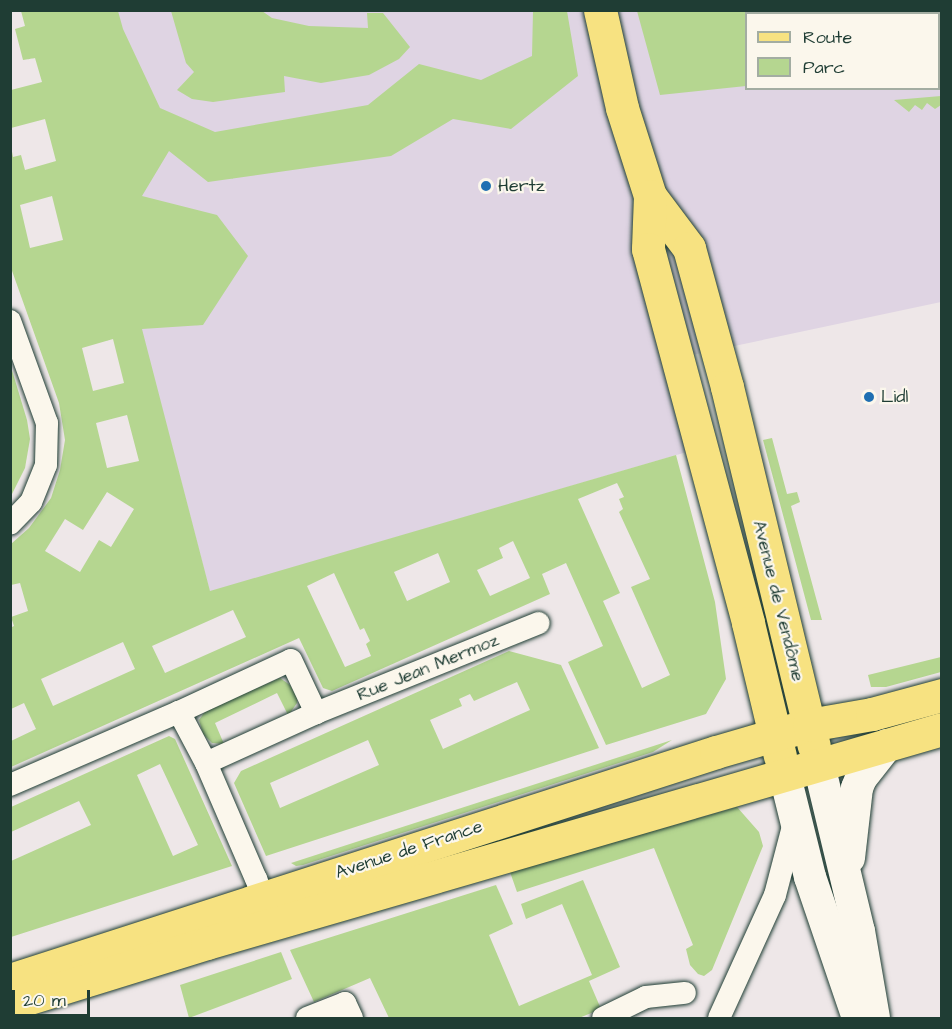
<!DOCTYPE html>
<html>
<head>
<meta charset="utf-8">
<style>
	body { margin:0 }
	#map { position:relative; width:952px; height:1029px; overflow:hidden; background:#eee7e8; font-family:"Architects Daughter",sans-serif }
	div>[style] { position:absolute }
	.built>* { inset:0; background:#dfd4e3 }
	.green>* { inset:0; background:#b5d690 }
	.roads { filter:drop-shadow(0 0 2px #1f3d34) drop-shadow(0 0 2px #1f3d34) }
	.minor>* { height:22px; margin:-11px; padding:0 11px; transform-origin:11px; border-radius:11px; background:#fbf7ec }
	.secondary>* { height:32px; margin:-16px; padding:0 16px; transform-origin:16px; border-radius:16px; background:#fbf7ec }
	.primary>* { height:33px; margin:-16.5px; padding:0 16.5px; transform-origin:16.5px; border-radius:16.5px; background:#f7e281 }
	.dots>* { width:16px; height:16px; translate:-50% -50%; box-sizing:border-box; border:3px solid #fbf7ec; border-radius:50% }
	span { translate:-50% -50%; white-space:nowrap; text-align:center; line-height:1.15; -webkit-text-stroke:4.5px #fbf7ec; paint-order:stroke }
	.poi-label { font-size:18px; color:#1f3d34 }
	.left { translate:0 -50%; text-align:left }
	.street-label { font-size:18px; color:#1f3d34 }
	.frame { position:absolute; inset:0; border:12px solid #1f3d34; pointer-events:none }
	.legend { position:absolute; left:745px; top:12px; width:195px; height:78px; box-sizing:border-box; background:#fbf7ec; border:2px solid #a3ada2; margin:0; padding:8px 10px; list-style:none; font-size:18px; color:#1f3d34 }
	.legend li { display:flex; align-items:center; gap:12px; height:30px }
	.legend b { width:30px; border:2px solid #a3ada2 }
	.scale { position:absolute; left:12px; top:990px; width:78px; height:27px; box-sizing:border-box; border:3px solid #1f3d34; border-top:0; padding-left:8px; font-size:18px; line-height:21px; white-space:nowrap; color:#1f3d34; -webkit-text-stroke:4px #fbf7ec; paint-order:stroke }
</style>
</head>
<body>
<div id="map">
	<div class="built">
		<i style="clip-path:polygon(evenodd,58px 11px,941px 11px,941px 302px,673px 359px,697px 449px,210px 592px,58px 11px,746px 14px,938px 14px,938px 88px,746px 88px,746px 14px)"></i>
	</div>
	<div class="green">
		<i style="clip-path:polygon(evenodd,21px 11px,118px 11px,123px 29px,160px 108px,215px 132px,368px 105px,419px 64px,481px 80px,532px 56px,533px 11px,567px 11px,578px 76px,511px 129px,453px 119px,391px 156px,208px 182px,169px 151px,142px 196px,217px 215px,248px 256px,203px 325px,142px 329px,210px 591px,676px 455px,715px 602px,726px 679px,706px 714px,606px 745px,568px 662px,603px 646px,566px 563px,542px 574px,550px 594px,332px 691px,323px 688px,299px 638px,11px 767px,11px 741px,36px 729px,24px 703px,11px 709px,10px 628px,14px 626px,11px 617px,28px 611px,20px 583px,11px 585px,11px 544px,29px 528px,51px 498px,60px 470px,65px 440px,59px 403px,11px 268px,11px 146px,13px 157px,21px 155px,25px 170px,56px 161px,45px 119px,11px 128px,11px 90px,42px 82px,35px 58px,23px 60px,15px 29px,25px 26px,21px 11px,52px 196px,63px 240px,30px 248px,20px 205px,52px 196px,21px 11px,113px 339px,124px 383px,93px 391px,82px 348px,113px 339px,21px 11px,127px 415px,139px 461px,107px 468px,96px 423px,127px 415px,21px 11px,617px 483px,624px 497px,619px 499px,623px 509px,619px 512px,650px 579px,631px 587px,670px 675px,642px 688px,603px 601px,620px 593px,578px 499px,617px 483px,21px 11px,107px 492px,134px 509px,111px 547px,99px 540px,80px 572px,45px 551px,65px 519px,83px 530px,107px 492px,21px 11px,513px 541px,530px 578px,490px 596px,477px 570px,503px 558px,499px 548px,513px 541px,21px 11px,438px 553px,450px 582px,407px 601px,394px 572px,438px 553px,21px 11px,334px 573px,360px 630px,364px 628px,370px 641px,366px 644px,371px 656px,345px 667px,307px 586px,334px 573px,21px 11px,233px 610px,246px 637px,165px 673px,152px 646px,233px 610px,21px 11px,123px 642px,135px 669px,53px 706px,41px 679px,123px 642px)"></i>
		<i style="clip-path:polygon(171px 11px,262px 11px,272px 18px,309px 26px,368px 28px,367px 13px,383px 13px,410px 47px,399px 59px,369px 75px,321px 83px,284px 76px,285px 92px,213px 102px,192px 99px,177px 90px,194px 72px,186px 63px)"></i>
		<i style="clip-path:polygon(637px 11px,941px 11px,941px 44px,939px 45px,938px 14px,746px 14px,746px 86px,660px 95px)"></i>
		<i style="clip-path:polygon(941px 96px,941px 105px,935px 109px,927px 103px,922px 110px,915px 105px,909px 112px,894px 100px)"></i>
		<i style="clip-path:polygon(11px 367px,27px 420px,30px 439px,25px 468px,11px 496px)"></i>
		<i style="clip-path:polygon(772px 438px,787px 494px,797px 492px,800px 502px,791px 506px,822px 620px,811px 620px,763px 440px)"></i>
		<i style="clip-path:polygon(evenodd,509px 651px,561px 665px,599px 748px,266px 856px,234px 783px,241px 771px,509px 651px,517px 682px,530px 710px,443px 749px,430px 720px,462px 706px,459px 699px,470px 694px,474px 701px,517px 682px,509px 651px,368px 740px,379px 765px,280px 808px,270px 783px,368px 740px)"></i>
		<i style="clip-path:polygon(941px 657px,941px 672px,886px 687px,871px 687px,868px 675px)"></i>
		<i style="clip-path:polygon(280px 678px,290px 685px,297px 697px,297px 703px,290px 713px,288px 715px,277px 693px,215px 723px,224px 744px,212px 743px,203px 734px,199px 720px,206px 710px)"></i>
		<i style="clip-path:polygon(evenodd,169px 736px,175px 739px,232px 866px,11px 937px,11px 861px,91px 825px,79px 801px,11px 832px,11px 807px,169px 736px,160px 764px,198px 845px,173px 856px,137px 775px,160px 764px)"></i>
		<i style="clip-path:polygon(672px 740px,653px 752px,303px 865px,296px 866px,291px 863px)"></i>
		<i style="clip-path:polygon(737px 807px,759px 832px,763px 846px,712px 970px,704px 976px,698px 974px,690px 965px,686px 949px,693px 945px,654px 848px,517px 892px,510px 872px)"></i>
		<i style="clip-path:polygon(583px 880px,620px 967px,589px 981px,601px 1009px,579px 1018px,389px 1018px,370px 978px,314px 1002px,290px 950px,496px 885px,513px 924px,489px 935px,519px 1006px,592px 975px,562px 904px,526px 919px,521px 904px)"></i>
		<i style="clip-path:polygon(281px 952px,292px 979px,189px 1018px,180px 985px)"></i>
	</div>
	<div class="roads">
		<div class="minor">
			<i style="left:10px;top:321px;width:109px;rotate:70.1deg"></i>
			<i style="left:47px;top:423px;width:42px;rotate:91.4deg"></i>
			<i style="left:46px;top:465px;width:40px;rotate:112deg"></i>
			<i style="left:31px;top:502px;width:30px;rotate:134deg"></i>
			<i style="left:206px;top:763px;width:121px;rotate:-24.4deg"></i>
			<i style="left:316px;top:713px;width:240px;rotate:-22deg"></i>
			<i style="left:10px;top:785px;width:184px;rotate:-23.4deg"></i>
			<i style="left:267px;top:912px;width:35px;rotate:-108deg"></i>
			<i style="left:256px;top:879px;width:126px;rotate:-113.3deg"></i>
			<i style="left:206px;top:763px;width:58px;rotate:-117.9deg"></i>
			<i style="left:179px;top:712px;width:123px;rotate:-24.9deg"></i>
			<i style="left:291px;top:660px;width:59px;rotate:64.7deg"></i>
			<i style="left:307px;top:1018px;width:41px;rotate:-21.5deg"></i>
			<i style="left:345px;top:1003px;width:17px;rotate:65deg"></i>
			<i style="left:603px;top:1018px;width:48px;rotate:-26deg"></i>
			<i style="left:646px;top:997px;width:39px;rotate:-6deg"></i>
			<i style="left:719px;top:1018px;width:135px;rotate:-65.5deg"></i>
			<i style="left:775px;top:895px;width:79px;rotate:-75.3deg"></i>
		</div>
		<div class="secondary">
			<i style="left:819px;top:765px;width:171px;rotate:76.5deg"></i>
			<i style="left:859px;top:931px;width:88px;rotate:80.2deg"></i>
			<i style="left:785px;top:776px;width:104px;rotate:76.1deg"></i>
			<i style="left:810px;top:877px;width:149px;rotate:71.2deg"></i>
			<i style="left:849px;top:858px;width:70px;rotate:-83.5deg"></i>
			<i style="left:857px;top:788px;width:11px;rotate:-68deg"></i>
			<i style="left:861px;top:778px;width:42px;rotate:-51.8deg"></i>
		</div>
		<div class="primary">
			<i style="left:600px;top:10px;width:100px;rotate:77.3deg"></i>
			<i style="left:622px;top:108px;width:92px;rotate:72.3deg"></i>
			<i style="left:650px;top:196px;width:65px;rotate:53.1deg"></i>
			<i style="left:689px;top:248px;width:144px;rotate:74.7deg"></i>
			<i style="left:727px;top:387px;width:369px;rotate:76.4deg"></i>
			<i style="left:650px;top:196px;width:53px;rotate:92.2deg"></i>
			<i style="left:648px;top:249px;width:387px;rotate:75deg"></i>
			<i style="left:748px;top:623px;width:137px;rotate:76.5deg"></i>
			<i style="left:10px;top:980px;width:742px;rotate:-17.9deg"></i>
			<i style="left:716px;top:752px;width:97px;rotate:-16.2deg"></i>
			<i style="left:809px;top:725px;width:64px;rotate:-9.9deg"></i>
			<i style="left:872px;top:714px;width:73px;rotate:-15.2deg"></i>
			<i style="left:10px;top:1004px;width:206px;rotate:-17.2deg"></i>
			<i style="left:207px;top:943px;width:766px;rotate:-16.23deg"></i>
		</div>
	</div>
	<div class="dots">
		<i style="left:486px;top:186px;background:#1f6fb2"></i>
		<i style="left:869px;top:397px;background:#1f6fb2"></i>
	</div>
	<div class="poi-label">
		<span class="left" style="left:498px;top:186px">Hertz</span>
		<span class="left" style="left:881px;top:397px">Lidl</span>
	</div>
	<div class="street-label">
		<span style="left:778px;top:601px;rotate:76deg">Avenue de Vendôme</span>
		<span style="left:428px;top:668px;rotate:-22deg">Rue Jean Mermoz</span>
		<span style="left:409px;top:850px;rotate:-18deg">Avenue de France</span>
	</div>
	<div class="frame"></div>
	<ul class="legend">
	<li><b style="height:8px;background:#f7e281"></b>Route</li>
	<li><b style="height:16px;background:#b5d690"></b>Parc</li>
	</ul>
	<div class="scale">20 m</div>
</div>
</body>
</html>
